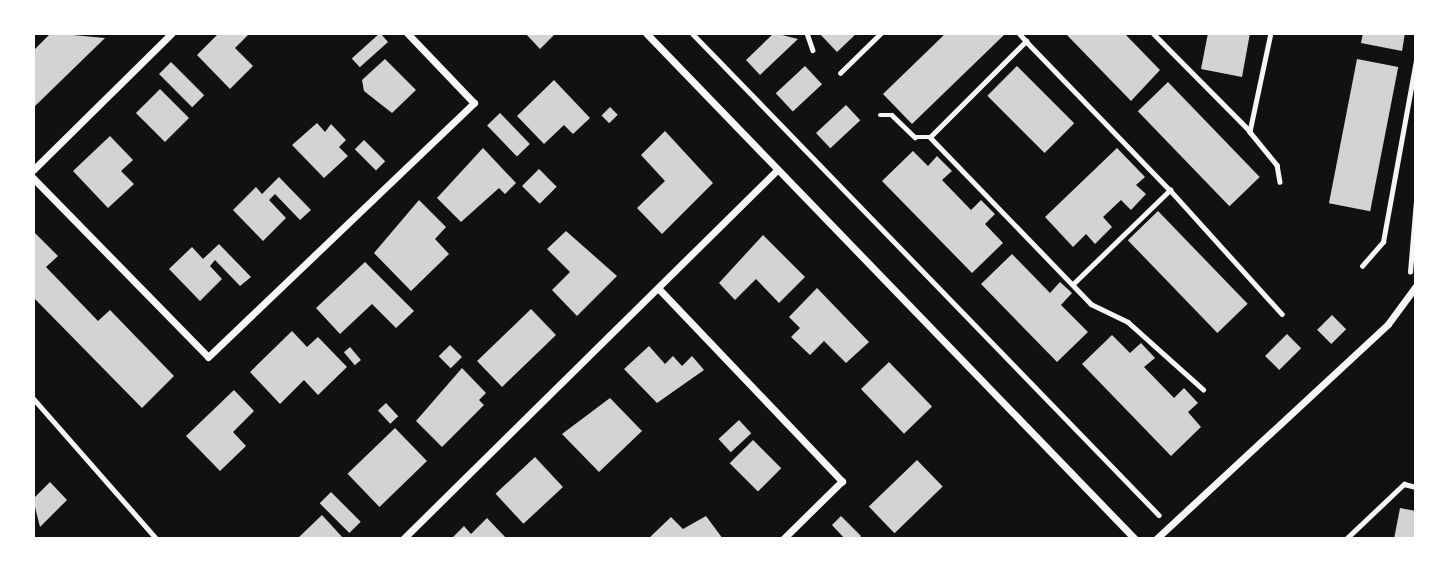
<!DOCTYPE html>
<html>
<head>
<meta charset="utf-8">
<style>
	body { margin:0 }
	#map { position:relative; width:1449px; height:572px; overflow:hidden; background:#111; font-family:Rubik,sans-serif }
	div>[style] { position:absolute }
	.building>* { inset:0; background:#d3d3d3; transform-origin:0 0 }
	.path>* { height:4.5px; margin:-2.25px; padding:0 2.25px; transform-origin:2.25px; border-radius:2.25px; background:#f5f5f5 }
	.minor>* { height:7px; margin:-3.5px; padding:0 3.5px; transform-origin:3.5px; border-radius:3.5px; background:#f5f5f5 }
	span { translate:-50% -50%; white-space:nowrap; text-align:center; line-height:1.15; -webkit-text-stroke:5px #fff; paint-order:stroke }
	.frame { position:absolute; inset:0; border:35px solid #fff; pointer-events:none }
</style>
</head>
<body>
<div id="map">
	<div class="building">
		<i style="clip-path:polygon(51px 33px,105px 38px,33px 108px,33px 51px)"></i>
		<i style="clip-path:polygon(219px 33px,250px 33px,235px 48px,253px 66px,230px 89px,197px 55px)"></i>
		<i style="left:380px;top:33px;width:12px;height:38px;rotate:48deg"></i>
		<i style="clip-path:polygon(525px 33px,556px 33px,540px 49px)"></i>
		<i style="clip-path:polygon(774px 33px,798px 39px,760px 75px,746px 60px)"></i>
		<i style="clip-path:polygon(819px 33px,857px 33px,837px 52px)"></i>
		<i style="clip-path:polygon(946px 33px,1004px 35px,912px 124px,883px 94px)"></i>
		<i style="clip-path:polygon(1065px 33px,1124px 33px,1160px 70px,1131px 101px)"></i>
		<i style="clip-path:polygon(1208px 33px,1250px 33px,1242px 77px,1201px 69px)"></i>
		<i style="clip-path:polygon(1363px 33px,1405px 33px,1402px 51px,1361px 43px)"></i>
		<i style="clip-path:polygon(385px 59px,416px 90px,392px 113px,364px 91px,362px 80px)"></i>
		<i style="left:1357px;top:59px;width:42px;height:147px;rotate:11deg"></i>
		<i style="left:171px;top:62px;width:47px;height:17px;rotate:45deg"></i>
		<i style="left:805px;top:66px;width:25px;height:40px;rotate:47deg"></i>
		<i style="left:1017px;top:66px;width:81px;height:42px;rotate:45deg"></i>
		<i style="clip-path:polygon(554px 80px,590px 118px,573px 134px,564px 125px,544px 144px,517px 116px)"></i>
		<i style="left:1168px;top:82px;width:132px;height:42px;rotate:46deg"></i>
		<i style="left:160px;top:89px;width:41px;height:34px;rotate:45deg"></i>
		<i style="left:846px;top:105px;width:21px;height:41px;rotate:47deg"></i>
		<i style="left:610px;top:107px;width:11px;height:12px;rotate:45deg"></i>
		<i style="left:500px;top:113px;width:43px;height:18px;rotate:46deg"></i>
		<i style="clip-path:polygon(317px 123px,325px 132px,331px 124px,346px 140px,339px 147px,348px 156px,324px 178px,292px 145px)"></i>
		<i style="clip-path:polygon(665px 131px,713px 183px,662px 234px,637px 208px,665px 181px,641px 155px)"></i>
		<i style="clip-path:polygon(110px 136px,133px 160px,121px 171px,134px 184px,108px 208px,73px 171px)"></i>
		<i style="left:364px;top:140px;width:30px;height:13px;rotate:45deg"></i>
		<i style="clip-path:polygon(483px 148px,516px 183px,505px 194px,499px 188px,461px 222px,437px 198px)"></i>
		<i style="clip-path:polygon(1117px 148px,1145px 177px,1136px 185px,1146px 194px,1131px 210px,1121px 200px,1103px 217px,1112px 227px,1095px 244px,1086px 234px,1073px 247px,1045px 217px)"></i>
		<i style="clip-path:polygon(913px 151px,928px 166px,937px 156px,952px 171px,942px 180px,971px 210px,981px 200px,995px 214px,985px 224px,1003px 243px,972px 273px,882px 181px)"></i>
		<i style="left:539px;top:169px;width:25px;height:24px;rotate:45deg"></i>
		<i style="clip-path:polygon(279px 177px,311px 210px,300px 220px,275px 194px,269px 200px,286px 218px,263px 241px,233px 210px,256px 187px,262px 194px)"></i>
		<i style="clip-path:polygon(419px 200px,446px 227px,435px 239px,449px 254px,411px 291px,374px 253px)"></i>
		<i style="left:1158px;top:211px;width:129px;height:42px;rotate:46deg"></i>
		<i style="clip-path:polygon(33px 231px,58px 256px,46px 267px,98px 321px,110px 310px,174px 376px,142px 408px,33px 297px)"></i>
		<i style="clip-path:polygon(566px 231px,617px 276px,577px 316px,552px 290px,570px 272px,547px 249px)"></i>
		<i style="clip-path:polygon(763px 235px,805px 277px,779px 303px,756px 279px,735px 300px,719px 283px)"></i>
		<i style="clip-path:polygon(219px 244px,251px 277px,240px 286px,215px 260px,210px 266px,222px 279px,200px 301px,169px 269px,192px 247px,203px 259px)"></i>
		<i style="clip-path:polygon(1012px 254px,1050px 293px,1060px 282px,1072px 293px,1061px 305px,1088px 332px,1057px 362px,981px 284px)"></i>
		<i style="clip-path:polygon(365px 262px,414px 311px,396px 328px,372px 304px,340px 334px,316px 308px)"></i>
		<i style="clip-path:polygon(817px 288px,869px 342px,846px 363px,824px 341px,810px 355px,791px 337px,800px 328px,789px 317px)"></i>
		<i style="left:531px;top:309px;width:36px;height:75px;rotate:46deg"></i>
		<i style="left:1332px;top:315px;width:20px;height:21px;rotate:45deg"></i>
		<i style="clip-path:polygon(292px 331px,307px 347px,318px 337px,347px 367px,318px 395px,304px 380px,280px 404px,250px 372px)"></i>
		<i style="left:1287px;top:334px;width:20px;height:31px;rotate:45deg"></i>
		<i style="clip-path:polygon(1112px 335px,1130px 353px,1141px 343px,1155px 358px,1144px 367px,1174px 398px,1184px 388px,1198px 403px,1188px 412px,1201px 427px,1171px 456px,1082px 364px)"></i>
		<i style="left:450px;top:345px;width:17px;height:16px;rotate:45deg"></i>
		<i style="clip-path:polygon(649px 346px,665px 364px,673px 356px,682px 366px,692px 356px,704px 370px,657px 403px,624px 369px)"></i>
		<i style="left:350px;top:347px;width:17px;height:8px;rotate:50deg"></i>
		<i style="left:889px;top:362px;width:62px;height:39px;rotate:46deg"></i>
		<i style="clip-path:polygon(462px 368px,486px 393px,479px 400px,484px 405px,442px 447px,416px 421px)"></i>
		<i style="clip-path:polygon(234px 390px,254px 411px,233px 432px,246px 446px,220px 471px,186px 436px)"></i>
		<i style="clip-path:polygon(610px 398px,642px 431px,599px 472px,562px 434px)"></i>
		<i style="left:386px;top:403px;width:18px;height:11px;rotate:47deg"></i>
		<i style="left:739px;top:420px;width:18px;height:28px;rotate:47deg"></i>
		<i style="left:395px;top:428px;width:46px;height:66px;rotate:46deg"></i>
		<i style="left:753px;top:440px;width:40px;height:33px;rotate:45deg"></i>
		<i style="left:535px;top:457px;width:41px;height:54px;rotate:47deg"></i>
		<i style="left:917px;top:460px;width:37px;height:67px;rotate:46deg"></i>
		<i style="clip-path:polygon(50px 482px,67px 500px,40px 527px,33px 499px)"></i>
		<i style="left:331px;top:492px;width:42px;height:16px;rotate:45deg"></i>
		<i style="clip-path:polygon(1400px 508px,1416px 511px,1416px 539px,1394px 539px)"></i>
		<i style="clip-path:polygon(322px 515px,344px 539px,297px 539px)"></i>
		<i style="clip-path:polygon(706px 516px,723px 539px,648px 539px,671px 517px,683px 529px)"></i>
		<i style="clip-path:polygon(841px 516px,861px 536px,859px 539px,845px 539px,832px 525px)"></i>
		<i style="clip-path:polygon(487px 518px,507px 539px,451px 539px,464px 526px,471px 534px)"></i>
	</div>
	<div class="path">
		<i style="left:692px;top:33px;width:671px;rotate:45.91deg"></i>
		<i style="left:807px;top:33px;width:18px;rotate:71deg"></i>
		<i style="left:1019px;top:33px;width:11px;rotate:49deg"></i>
		<i style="left:1153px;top:33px;width:138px;rotate:45.3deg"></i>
		<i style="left:1271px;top:33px;width:101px;rotate:102deg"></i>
		<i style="left:1250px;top:132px;width:43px;rotate:50.7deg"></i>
		<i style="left:1277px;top:165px;width:17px;rotate:80deg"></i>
		<i style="left:840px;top:73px;width:57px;rotate:-44.3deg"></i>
		<i style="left:880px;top:115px;width:12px"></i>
		<i style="left:892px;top:115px;width:32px;rotate:44deg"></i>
		<i style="left:915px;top:137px;width:15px"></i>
		<i style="left:930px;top:137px;width:232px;rotate:46deg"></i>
		<i style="left:1091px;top:304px;width:41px;rotate:25.9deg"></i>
		<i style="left:1128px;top:322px;width:101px;rotate:41.8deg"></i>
		<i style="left:930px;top:137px;width:136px;rotate:-45deg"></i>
		<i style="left:1026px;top:41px;width:207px;rotate:46deg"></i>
		<i style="left:1362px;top:266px;width:32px;rotate:-49deg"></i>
		<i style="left:1383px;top:242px;width:184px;rotate:-79.7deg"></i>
		<i style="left:1410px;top:272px;width:71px;rotate:-85.2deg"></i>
		<i style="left:1074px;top:283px;width:134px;rotate:-44.1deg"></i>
		<i style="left:1170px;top:190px;width:167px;rotate:47.9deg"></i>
		<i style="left:33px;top:398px;width:188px;rotate:48.7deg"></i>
		<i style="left:1346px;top:539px;width:80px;rotate:-43.5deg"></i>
		<i style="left:1404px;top:484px;width:12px;rotate:14deg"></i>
	</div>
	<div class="minor">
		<i style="left:646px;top:33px;width:704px;rotate:45.98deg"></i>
		<i style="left:33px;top:170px;width:195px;rotate:-44.6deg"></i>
		<i style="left:33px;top:178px;width:250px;rotate:45.6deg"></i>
		<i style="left:208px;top:357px;width:368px;rotate:-43.7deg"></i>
		<i style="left:474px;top:103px;width:97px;rotate:-133.7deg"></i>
		<i style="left:658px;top:288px;width:267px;rotate:46.4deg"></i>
		<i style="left:842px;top:481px;width:83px;rotate:135.5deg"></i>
		<i style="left:403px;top:539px;width:525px;rotate:-44.61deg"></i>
		<i style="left:1156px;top:539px;width:316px;rotate:-42.8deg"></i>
		<i style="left:1388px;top:324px;width:47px;rotate:-53.6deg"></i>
	</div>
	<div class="frame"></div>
</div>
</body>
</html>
